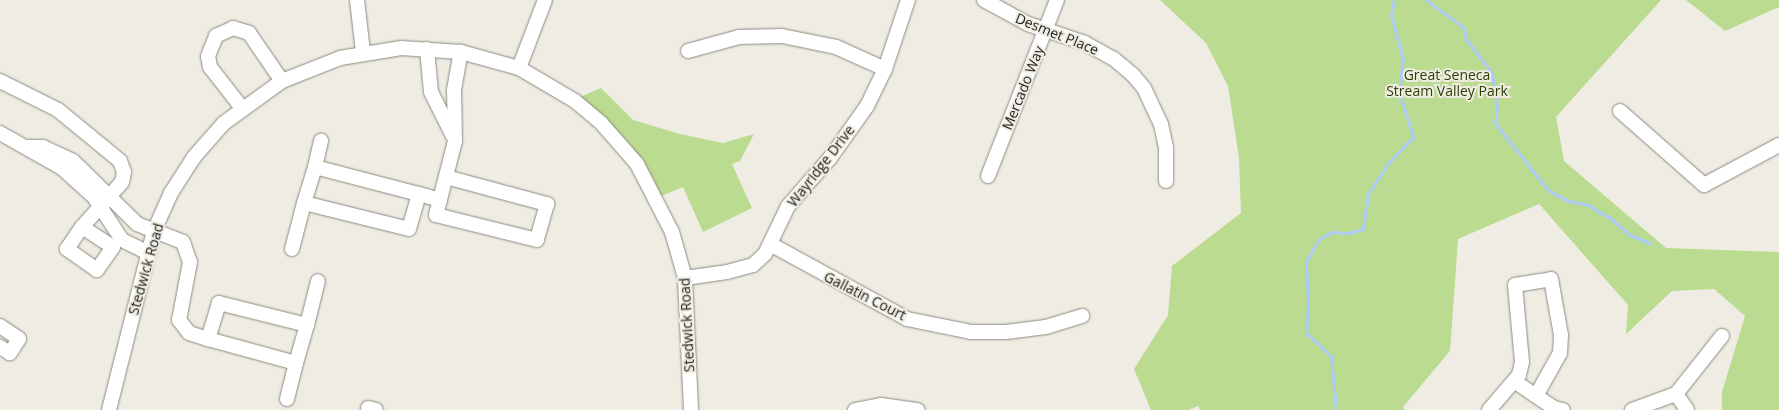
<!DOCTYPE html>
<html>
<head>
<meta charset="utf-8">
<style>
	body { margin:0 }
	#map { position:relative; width:1779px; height:410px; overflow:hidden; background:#efede3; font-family:"Open Sans",sans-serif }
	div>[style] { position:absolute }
	.green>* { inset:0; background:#bbdb90 }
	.stream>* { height:3px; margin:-1.5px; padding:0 1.5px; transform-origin:1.5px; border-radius:1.5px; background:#adcbf6 }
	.roads { filter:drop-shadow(0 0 1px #8c8a81) drop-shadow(0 0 1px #8c8a81) }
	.minor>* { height:14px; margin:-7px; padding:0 7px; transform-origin:7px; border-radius:7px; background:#fff }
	span { translate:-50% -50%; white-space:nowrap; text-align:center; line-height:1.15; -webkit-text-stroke:4px #efede3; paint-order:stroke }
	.street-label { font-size:14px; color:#1f1f1b }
	.park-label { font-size:14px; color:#2c4102 }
</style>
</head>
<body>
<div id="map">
	<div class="green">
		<i style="clip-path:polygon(1160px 0,1661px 0,1556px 117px,1564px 161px,1666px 248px,1779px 252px,1779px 410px,1722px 410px,1722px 392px,1745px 316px,1714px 289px,1672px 291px,1626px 334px,1628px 305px,1539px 204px,1458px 239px,1450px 351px,1403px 407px,1405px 410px,1200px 410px,1198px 406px,1188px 410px,1151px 410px,1134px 369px,1168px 315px,1172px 266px,1241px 213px,1239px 158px,1228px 86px,1206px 43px)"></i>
		<i style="clip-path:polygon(1686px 0,1779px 0,1779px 7px,1725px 31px)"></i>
		<i style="clip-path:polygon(601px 88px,633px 120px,680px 134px,723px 143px,754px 134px,740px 161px,732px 164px,752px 208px,703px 232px,683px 187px,656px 198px,642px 172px,575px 99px)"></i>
	</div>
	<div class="stream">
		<i style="left:1426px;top:0;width:46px;rotate:36.1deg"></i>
		<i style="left:1463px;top:27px;width:12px;rotate:76deg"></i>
		<i style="left:1466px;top:39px;width:43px;rotate:52.6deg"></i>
		<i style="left:1492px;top:73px;width:36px;rotate:82deg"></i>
		<i style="left:1497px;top:109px;width:14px;rotate:98deg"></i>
		<i style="left:1495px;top:123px;width:85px;rotate:51.7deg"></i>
		<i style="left:1548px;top:190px;width:23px;rotate:29deg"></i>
		<i style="left:1568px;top:201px;width:20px;rotate:11deg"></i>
		<i style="left:1588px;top:205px;width:27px;rotate:31deg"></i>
		<i style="left:1611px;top:219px;width:25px;rotate:40deg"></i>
		<i style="left:1630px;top:235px;width:22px;rotate:22deg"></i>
		<i style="left:1336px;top:410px;width:54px;rotate:-95.3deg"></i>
		<i style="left:1331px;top:356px;width:34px;rotate:-137deg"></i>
		<i style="left:1306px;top:333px;width:30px;rotate:-86deg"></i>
		<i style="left:1308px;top:303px;width:41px;rotate:-92.8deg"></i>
		<i style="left:1306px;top:262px;width:25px;rotate:-61deg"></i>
		<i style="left:1318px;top:240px;width:16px;rotate:-30deg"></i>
		<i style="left:1332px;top:232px;width:16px;rotate:4deg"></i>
		<i style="left:1348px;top:233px;width:16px;rotate:-15deg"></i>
		<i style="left:1363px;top:229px;width:35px;rotate:-82deg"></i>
		<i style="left:1368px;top:194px;width:37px;rotate:-57deg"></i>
		<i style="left:1388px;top:163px;width:36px;rotate:-46deg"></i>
		<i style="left:1413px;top:137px;width:48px;rotate:-106.9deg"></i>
		<i style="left:1399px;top:91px;width:31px;rotate:-83deg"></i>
		<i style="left:1403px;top:60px;width:47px;rotate:-104.9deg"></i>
		<i style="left:1391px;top:15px;width:15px;rotate:-79deg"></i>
	</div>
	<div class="roads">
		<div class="minor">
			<i style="left:357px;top:0;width:52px;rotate:83.4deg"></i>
			<i style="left:984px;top:0;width:50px;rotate:28.6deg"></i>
			<i style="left:1028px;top:24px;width:60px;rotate:18.4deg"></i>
			<i style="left:1085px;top:43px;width:33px;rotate:29deg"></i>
			<i style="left:1114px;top:59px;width:25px;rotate:40deg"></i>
			<i style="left:1133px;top:75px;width:17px;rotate:50deg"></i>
			<i style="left:1144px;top:88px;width:40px;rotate:65deg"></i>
			<i style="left:1161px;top:124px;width:24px;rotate:78deg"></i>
			<i style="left:1166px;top:147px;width:34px;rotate:90deg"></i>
			<i style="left:427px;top:49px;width:43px;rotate:84.7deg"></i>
			<i style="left:431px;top:92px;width:49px;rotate:63.4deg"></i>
			<i style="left:688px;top:51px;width:53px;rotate:-15.4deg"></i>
			<i style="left:739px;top:37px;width:43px;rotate:-1.3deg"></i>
			<i style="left:782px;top:36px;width:55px;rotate:11.5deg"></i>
			<i style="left:836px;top:47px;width:54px;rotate:24.2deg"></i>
			<i style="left:519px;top:68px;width:73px;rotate:-69.1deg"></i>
			<i style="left:0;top:81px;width:65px;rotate:26.6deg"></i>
			<i style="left:58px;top:110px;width:80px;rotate:39.4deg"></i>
			<i style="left:120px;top:161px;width:12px;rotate:70deg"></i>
			<i style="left:124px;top:172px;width:10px;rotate:101deg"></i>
			<i style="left:122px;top:182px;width:60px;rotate:131.6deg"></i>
			<i style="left:82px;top:227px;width:37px;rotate:33deg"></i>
			<i style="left:113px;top:247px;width:28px;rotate:125deg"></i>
			<i style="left:97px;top:270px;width:37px;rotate:-145deg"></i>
			<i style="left:67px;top:249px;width:27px;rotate:-56deg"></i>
			<i style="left:242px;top:108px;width:52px;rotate:-128deg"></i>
			<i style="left:210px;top:67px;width:11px;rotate:-100deg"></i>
			<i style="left:208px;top:56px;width:22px;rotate:-68deg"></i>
			<i style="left:216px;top:36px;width:19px;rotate:-25deg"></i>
			<i style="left:233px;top:28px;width:17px;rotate:17deg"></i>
			<i style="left:249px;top:33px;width:58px;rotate:55.5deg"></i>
			<i style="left:1620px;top:111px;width:112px;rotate:41.4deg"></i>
			<i style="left:1704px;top:185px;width:85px;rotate:-28.1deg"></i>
			<i style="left:0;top:133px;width:71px;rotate:29.4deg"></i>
			<i style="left:62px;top:168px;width:43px;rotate:42.2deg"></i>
			<i style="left:94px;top:197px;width:51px;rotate:56.9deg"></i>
			<i style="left:122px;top:240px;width:30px;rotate:26deg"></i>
			<i style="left:25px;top:147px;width:18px"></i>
			<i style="left:43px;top:147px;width:33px;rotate:25deg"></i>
			<i style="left:73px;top:161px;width:90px;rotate:44.5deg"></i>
			<i style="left:137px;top:224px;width:49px;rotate:21.4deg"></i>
			<i style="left:183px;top:242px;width:21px;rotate:71deg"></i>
			<i style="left:190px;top:262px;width:59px;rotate:100.7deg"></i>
			<i style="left:179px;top:320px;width:16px;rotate:52deg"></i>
			<i style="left:189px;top:333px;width:20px;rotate:18deg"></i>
			<i style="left:208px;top:339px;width:91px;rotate:15.3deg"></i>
			<i style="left:296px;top:363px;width:40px;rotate:-74deg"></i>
			<i style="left:307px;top:325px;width:91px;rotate:-166deg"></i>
			<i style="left:219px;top:303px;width:38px;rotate:107deg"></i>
			<i style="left:315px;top:167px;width:27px;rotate:-77deg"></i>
			<i style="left:988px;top:176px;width:189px;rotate:-68.6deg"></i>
			<i style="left:446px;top:177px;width:105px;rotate:15deg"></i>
			<i style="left:547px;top:204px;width:37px;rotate:106deg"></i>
			<i style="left:537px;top:240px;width:104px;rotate:-166.1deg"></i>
			<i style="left:436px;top:215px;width:76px;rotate:-75.6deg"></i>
			<i style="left:455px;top:141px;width:51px;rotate:-91.1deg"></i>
			<i style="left:454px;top:90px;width:39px;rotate:-80deg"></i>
			<i style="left:419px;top:194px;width:36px;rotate:106deg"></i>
			<i style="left:409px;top:229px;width:108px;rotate:-166.1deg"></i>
			<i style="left:304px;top:203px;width:38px;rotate:-73deg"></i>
			<i style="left:315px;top:167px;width:107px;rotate:14.6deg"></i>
			<i style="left:419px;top:194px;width:22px;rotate:16deg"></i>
			<i style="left:772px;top:245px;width:154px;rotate:28.7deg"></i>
			<i style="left:907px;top:319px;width:65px;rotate:11.5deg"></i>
			<i style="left:971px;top:332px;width:35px"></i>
			<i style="left:1006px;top:332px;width:40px;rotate:-7.1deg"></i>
			<i style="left:1046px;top:327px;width:38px;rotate:-17deg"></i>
			<i style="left:292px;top:249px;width:48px;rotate:-75.4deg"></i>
			<i style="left:685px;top:278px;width:42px;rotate:-8.1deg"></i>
			<i style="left:727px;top:272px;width:27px;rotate:-15deg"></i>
			<i style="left:753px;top:265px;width:16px;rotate:-43deg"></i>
			<i style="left:765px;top:254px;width:53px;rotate:-64.4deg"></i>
			<i style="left:788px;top:206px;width:64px;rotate:-48.8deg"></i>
			<i style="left:830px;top:158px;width:64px;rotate:-54.6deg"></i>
			<i style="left:867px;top:106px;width:41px;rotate:-64.1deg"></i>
			<i style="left:885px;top:69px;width:73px;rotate:-71.6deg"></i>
			<i style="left:307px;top:325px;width:45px;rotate:-76deg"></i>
			<i style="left:0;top:326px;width:23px;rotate:34deg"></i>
			<i style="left:19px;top:339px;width:17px;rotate:123deg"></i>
			<i style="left:10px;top:353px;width:12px;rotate:-149deg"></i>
			<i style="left:1514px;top:381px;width:48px;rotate:34deg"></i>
			<i style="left:1554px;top:408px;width:9px;rotate:13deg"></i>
			<i style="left:1676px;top:394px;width:19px;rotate:55deg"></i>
			<i style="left:287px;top:399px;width:37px;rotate:-76deg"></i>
			<i style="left:368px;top:408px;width:8px;rotate:14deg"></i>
			<i style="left:109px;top:410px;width:185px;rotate:-75.9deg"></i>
			<i style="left:154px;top:231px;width:42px;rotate:-65.9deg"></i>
			<i style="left:171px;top:193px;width:43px;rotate:-57.4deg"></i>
			<i style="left:194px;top:157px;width:45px;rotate:-48.6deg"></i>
			<i style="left:224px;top:123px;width:72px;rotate:-35.9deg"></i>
			<i style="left:282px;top:81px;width:62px;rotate:-21.6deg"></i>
			<i style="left:340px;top:58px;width:62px;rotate:-9.3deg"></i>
			<i style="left:401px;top:48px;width:60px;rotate:3.8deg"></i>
			<i style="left:461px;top:52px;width:60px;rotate:15.4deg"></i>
			<i style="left:519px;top:68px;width:65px;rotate:30.5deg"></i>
			<i style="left:575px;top:101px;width:35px;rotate:40deg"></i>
			<i style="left:602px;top:124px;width:53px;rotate:48.8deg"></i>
			<i style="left:637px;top:164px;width:76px;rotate:62.8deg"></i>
			<i style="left:672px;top:232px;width:48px;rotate:74.2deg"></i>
			<i style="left:685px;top:278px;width:132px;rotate:87.4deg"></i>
			<i style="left:855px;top:410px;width:26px;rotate:-11deg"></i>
			<i style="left:881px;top:405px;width:37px;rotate:8deg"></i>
			<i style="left:1489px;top:410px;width:46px;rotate:-49.4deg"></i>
			<i style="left:1519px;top:375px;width:13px;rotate:-77deg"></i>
			<i style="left:1522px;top:362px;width:77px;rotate:-95.2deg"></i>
			<i style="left:1515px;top:285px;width:36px;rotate:-9deg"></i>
			<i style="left:1551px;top:279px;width:57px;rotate:79.9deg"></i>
			<i style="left:1561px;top:335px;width:18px;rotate:93deg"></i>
			<i style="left:1560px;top:353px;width:49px;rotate:119.2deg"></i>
			<i style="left:1632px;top:410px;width:47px;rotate:-20deg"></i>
			<i style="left:1676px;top:394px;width:74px;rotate:-51.6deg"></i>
		</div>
	</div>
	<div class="street-label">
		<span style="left:1057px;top:34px;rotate:22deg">Desmet Place</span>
		<span style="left:1023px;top:88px;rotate:-68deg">Mercado Way</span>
		<span style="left:821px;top:166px;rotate:-52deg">Wayridge Drive</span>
		<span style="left:146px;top:269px;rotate:-74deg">Stedwick Road</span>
		<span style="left:865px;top:296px;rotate:27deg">Gallatin Court</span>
		<span style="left:687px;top:325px;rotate:-93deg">Stedwick Road</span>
	</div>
	<div class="park-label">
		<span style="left:1447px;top:83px">Great Seneca<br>Stream Valley Park</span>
	</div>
</div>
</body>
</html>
